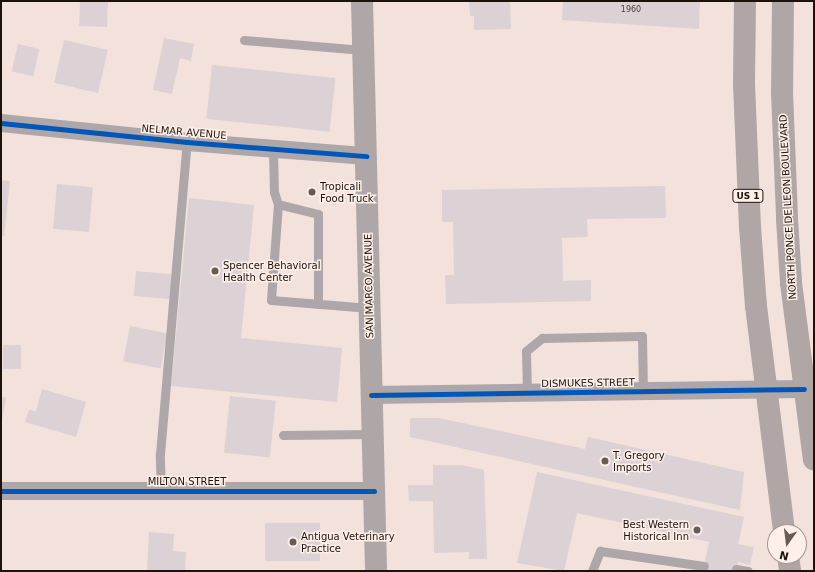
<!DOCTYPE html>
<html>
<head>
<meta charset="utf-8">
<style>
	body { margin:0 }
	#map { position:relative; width:815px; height:572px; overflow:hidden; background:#f2e2db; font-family:"DejaVu Sans",sans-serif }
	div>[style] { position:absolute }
	.building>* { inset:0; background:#dcd1d4; transform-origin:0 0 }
	.service>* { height:9px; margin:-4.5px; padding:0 4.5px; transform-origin:4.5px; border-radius:4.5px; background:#aea7aa }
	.minor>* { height:18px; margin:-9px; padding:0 9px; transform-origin:9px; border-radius:9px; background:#aea7aa }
	.secondary>* { height:22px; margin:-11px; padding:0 11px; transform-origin:11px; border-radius:11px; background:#afa6a8 }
	.trunk>* { height:22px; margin:-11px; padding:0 11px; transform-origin:11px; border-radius:11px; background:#b0a6a6 }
	.cycleway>* { height:5px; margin:-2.5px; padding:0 2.5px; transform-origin:2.5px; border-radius:2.5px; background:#0057b8 }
	.dots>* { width:11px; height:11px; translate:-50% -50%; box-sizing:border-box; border:2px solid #feefe8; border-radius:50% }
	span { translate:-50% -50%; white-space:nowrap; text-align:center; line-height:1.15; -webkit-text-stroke:3px #feefe8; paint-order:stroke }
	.number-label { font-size:8px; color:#4e423e }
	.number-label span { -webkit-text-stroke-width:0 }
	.shield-label span { padding:1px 3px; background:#feefe8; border:1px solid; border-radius:3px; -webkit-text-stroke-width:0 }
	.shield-label { font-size:9px; color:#1d110b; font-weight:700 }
	.street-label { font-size:10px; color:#1d110b }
	.poi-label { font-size:10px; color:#1d110b }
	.left { translate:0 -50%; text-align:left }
	.right { translate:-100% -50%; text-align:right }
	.frame { position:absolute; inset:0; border:2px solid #1d110b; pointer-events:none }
	.north { position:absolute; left:767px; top:524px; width:40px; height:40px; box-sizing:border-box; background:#feefe8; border:1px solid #a49690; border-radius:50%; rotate:194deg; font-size:11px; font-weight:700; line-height:16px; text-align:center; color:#1d110b }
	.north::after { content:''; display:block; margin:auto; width:14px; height:18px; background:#685a54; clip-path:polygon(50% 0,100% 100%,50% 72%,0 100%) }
</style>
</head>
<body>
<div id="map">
	<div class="building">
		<i style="left:80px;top:1px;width:28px;height:25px;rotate:2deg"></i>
		<i style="clip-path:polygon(469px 1px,510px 1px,511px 29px,474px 30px,474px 16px,470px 16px)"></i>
		<i style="clip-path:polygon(563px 1px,700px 1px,699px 29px,562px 20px)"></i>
		<i style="clip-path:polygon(164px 38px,194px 44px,191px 61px,180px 58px,172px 94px,153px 90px)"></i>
		<i style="left:64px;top:40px;width:45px;height:44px;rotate:13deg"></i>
		<i style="left:18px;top:44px;width:22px;height:28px;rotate:13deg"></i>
		<i style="left:212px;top:65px;width:124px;height:54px;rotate:6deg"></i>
		<i style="clip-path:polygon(1px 180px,10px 181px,4px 236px,1px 236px)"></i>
		<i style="left:57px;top:184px;width:36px;height:45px;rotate:5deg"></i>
		<i style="clip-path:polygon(665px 186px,666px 218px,587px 219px,588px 237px,562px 238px,563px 281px,591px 280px,591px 301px,446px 304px,445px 275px,454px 275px,453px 222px,442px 222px,442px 190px)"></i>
		<i style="clip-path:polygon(189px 198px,254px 205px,241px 338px,342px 348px,337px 402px,171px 386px)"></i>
		<i style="left:136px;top:271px;width:36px;height:25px;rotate:5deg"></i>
		<i style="left:130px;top:326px;width:38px;height:36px;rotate:11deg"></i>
		<i style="left:3px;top:345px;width:18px;height:24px"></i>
		<i style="clip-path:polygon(42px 389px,86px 402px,76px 437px,25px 422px,29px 410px,36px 411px)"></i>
		<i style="left:230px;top:396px;width:46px;height:57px;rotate:6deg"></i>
		<i style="clip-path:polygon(1px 397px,6px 398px,2px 420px,1px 419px)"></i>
		<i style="clip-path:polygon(410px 418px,439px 418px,585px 449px,588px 437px,744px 472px,740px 510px,410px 437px)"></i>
		<i style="clip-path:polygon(433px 465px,462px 465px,484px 470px,487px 559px,469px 559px,469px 552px,434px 553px,433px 501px,409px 501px,408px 485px,433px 485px)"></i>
		<i style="clip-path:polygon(537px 472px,744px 517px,738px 544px,754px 547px,750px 565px,738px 562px,736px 571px,703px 571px,709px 542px,577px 513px,564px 571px,517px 563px)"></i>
		<i style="left:265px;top:523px;width:55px;height:38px"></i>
		<i style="clip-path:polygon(149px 532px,174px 534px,173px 551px,186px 552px,185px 571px,147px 571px)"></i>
	</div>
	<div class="service">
		<i style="left:244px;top:40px;width:119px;rotate:4.8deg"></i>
		<i style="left:273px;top:149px;width:43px;rotate:88.7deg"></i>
		<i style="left:274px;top:192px;width:13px;rotate:72deg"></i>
		<i style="left:318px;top:304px;width:90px;rotate:-90deg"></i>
		<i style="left:318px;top:214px;width:41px;rotate:-166deg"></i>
		<i style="left:278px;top:204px;width:96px;rotate:94.2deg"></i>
		<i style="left:271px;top:300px;width:99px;rotate:4.6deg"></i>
		<i style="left:527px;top:393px;width:42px;rotate:-91.4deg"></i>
		<i style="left:526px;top:351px;width:21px;rotate:-39deg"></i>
		<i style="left:542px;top:338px;width:100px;rotate:-1.1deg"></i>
		<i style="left:642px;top:336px;width:55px;rotate:89deg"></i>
		<i style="left:283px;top:435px;width:89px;rotate:-0.6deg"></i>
		<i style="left:161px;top:491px;width:37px;rotate:-92deg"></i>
		<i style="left:160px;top:454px;width:313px;rotate:-85.1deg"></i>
		<i style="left:736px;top:569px;width:12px;rotate:9deg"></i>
		<i style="left:592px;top:571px;width:22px;rotate:-68deg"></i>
		<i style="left:600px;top:551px;width:105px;rotate:8.2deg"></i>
	</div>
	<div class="minor">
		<i style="left:1px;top:123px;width:187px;rotate:5.8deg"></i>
		<i style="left:187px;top:142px;width:180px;rotate:4.5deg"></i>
		<i style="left:371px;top:395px;width:433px;rotate:-0.8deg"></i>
		<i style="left:1px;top:491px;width:373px"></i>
	</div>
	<div class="secondary">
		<i style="left:362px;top:1px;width:570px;rotate:88.59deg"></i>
	</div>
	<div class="trunk">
		<i style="left:745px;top:1px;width:83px;rotate:90.7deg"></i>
		<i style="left:744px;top:84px;width:143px;rotate:87.6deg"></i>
		<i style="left:750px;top:227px;width:79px;rotate:85.7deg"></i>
		<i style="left:756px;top:306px;width:228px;rotate:82.9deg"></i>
		<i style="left:783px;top:1px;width:91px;rotate:90.6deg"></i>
		<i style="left:782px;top:92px;width:127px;rotate:87.7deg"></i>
		<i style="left:787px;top:219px;width:64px;rotate:86.4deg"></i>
		<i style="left:791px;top:283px;width:178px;rotate:82.6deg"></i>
		<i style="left:788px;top:556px;width:15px;rotate:82deg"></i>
	</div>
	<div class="cycleway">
		<i style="left:1px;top:123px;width:187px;rotate:5.8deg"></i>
		<i style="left:187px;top:142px;width:180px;rotate:4.5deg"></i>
		<i style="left:371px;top:395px;width:433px;rotate:-0.8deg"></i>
		<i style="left:1px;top:491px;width:373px"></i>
	</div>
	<div class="dots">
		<i style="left:312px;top:192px;background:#685a54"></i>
		<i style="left:215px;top:271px;background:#685a54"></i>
		<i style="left:605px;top:461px;background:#685a54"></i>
		<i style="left:697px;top:530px;background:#685a54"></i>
		<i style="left:293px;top:542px;background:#685a54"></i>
	</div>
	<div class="number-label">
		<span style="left:631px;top:10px">1960</span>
	</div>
	<div class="shield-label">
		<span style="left:748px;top:196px">US 1</span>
	</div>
	<div class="street-label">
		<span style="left:184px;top:132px;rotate:5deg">NELMAR AVENUE</span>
		<span style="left:788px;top:207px;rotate:-93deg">NORTH PONCE DE LEON BOULEVARD</span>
		<span style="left:369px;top:286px;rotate:-91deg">SAN MARCO AVENUE</span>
		<span style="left:588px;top:383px;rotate:-1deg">DISMUKES STREET</span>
		<span style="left:187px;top:482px">MILTON STREET</span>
	</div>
	<div class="poi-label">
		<span class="left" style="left:320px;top:192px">Tropicali<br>Food Truck</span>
		<span class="left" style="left:223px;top:271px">Spencer Behavioral<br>Health Center</span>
		<span class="left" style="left:613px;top:461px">T. Gregory<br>Imports</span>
		<span class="right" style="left:689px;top:530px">Best Western<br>Historical Inn</span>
		<span class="left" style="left:301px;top:542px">Antigua Veterinary<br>Practice</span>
	</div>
	<div class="frame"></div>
	<div class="north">N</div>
</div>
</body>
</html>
